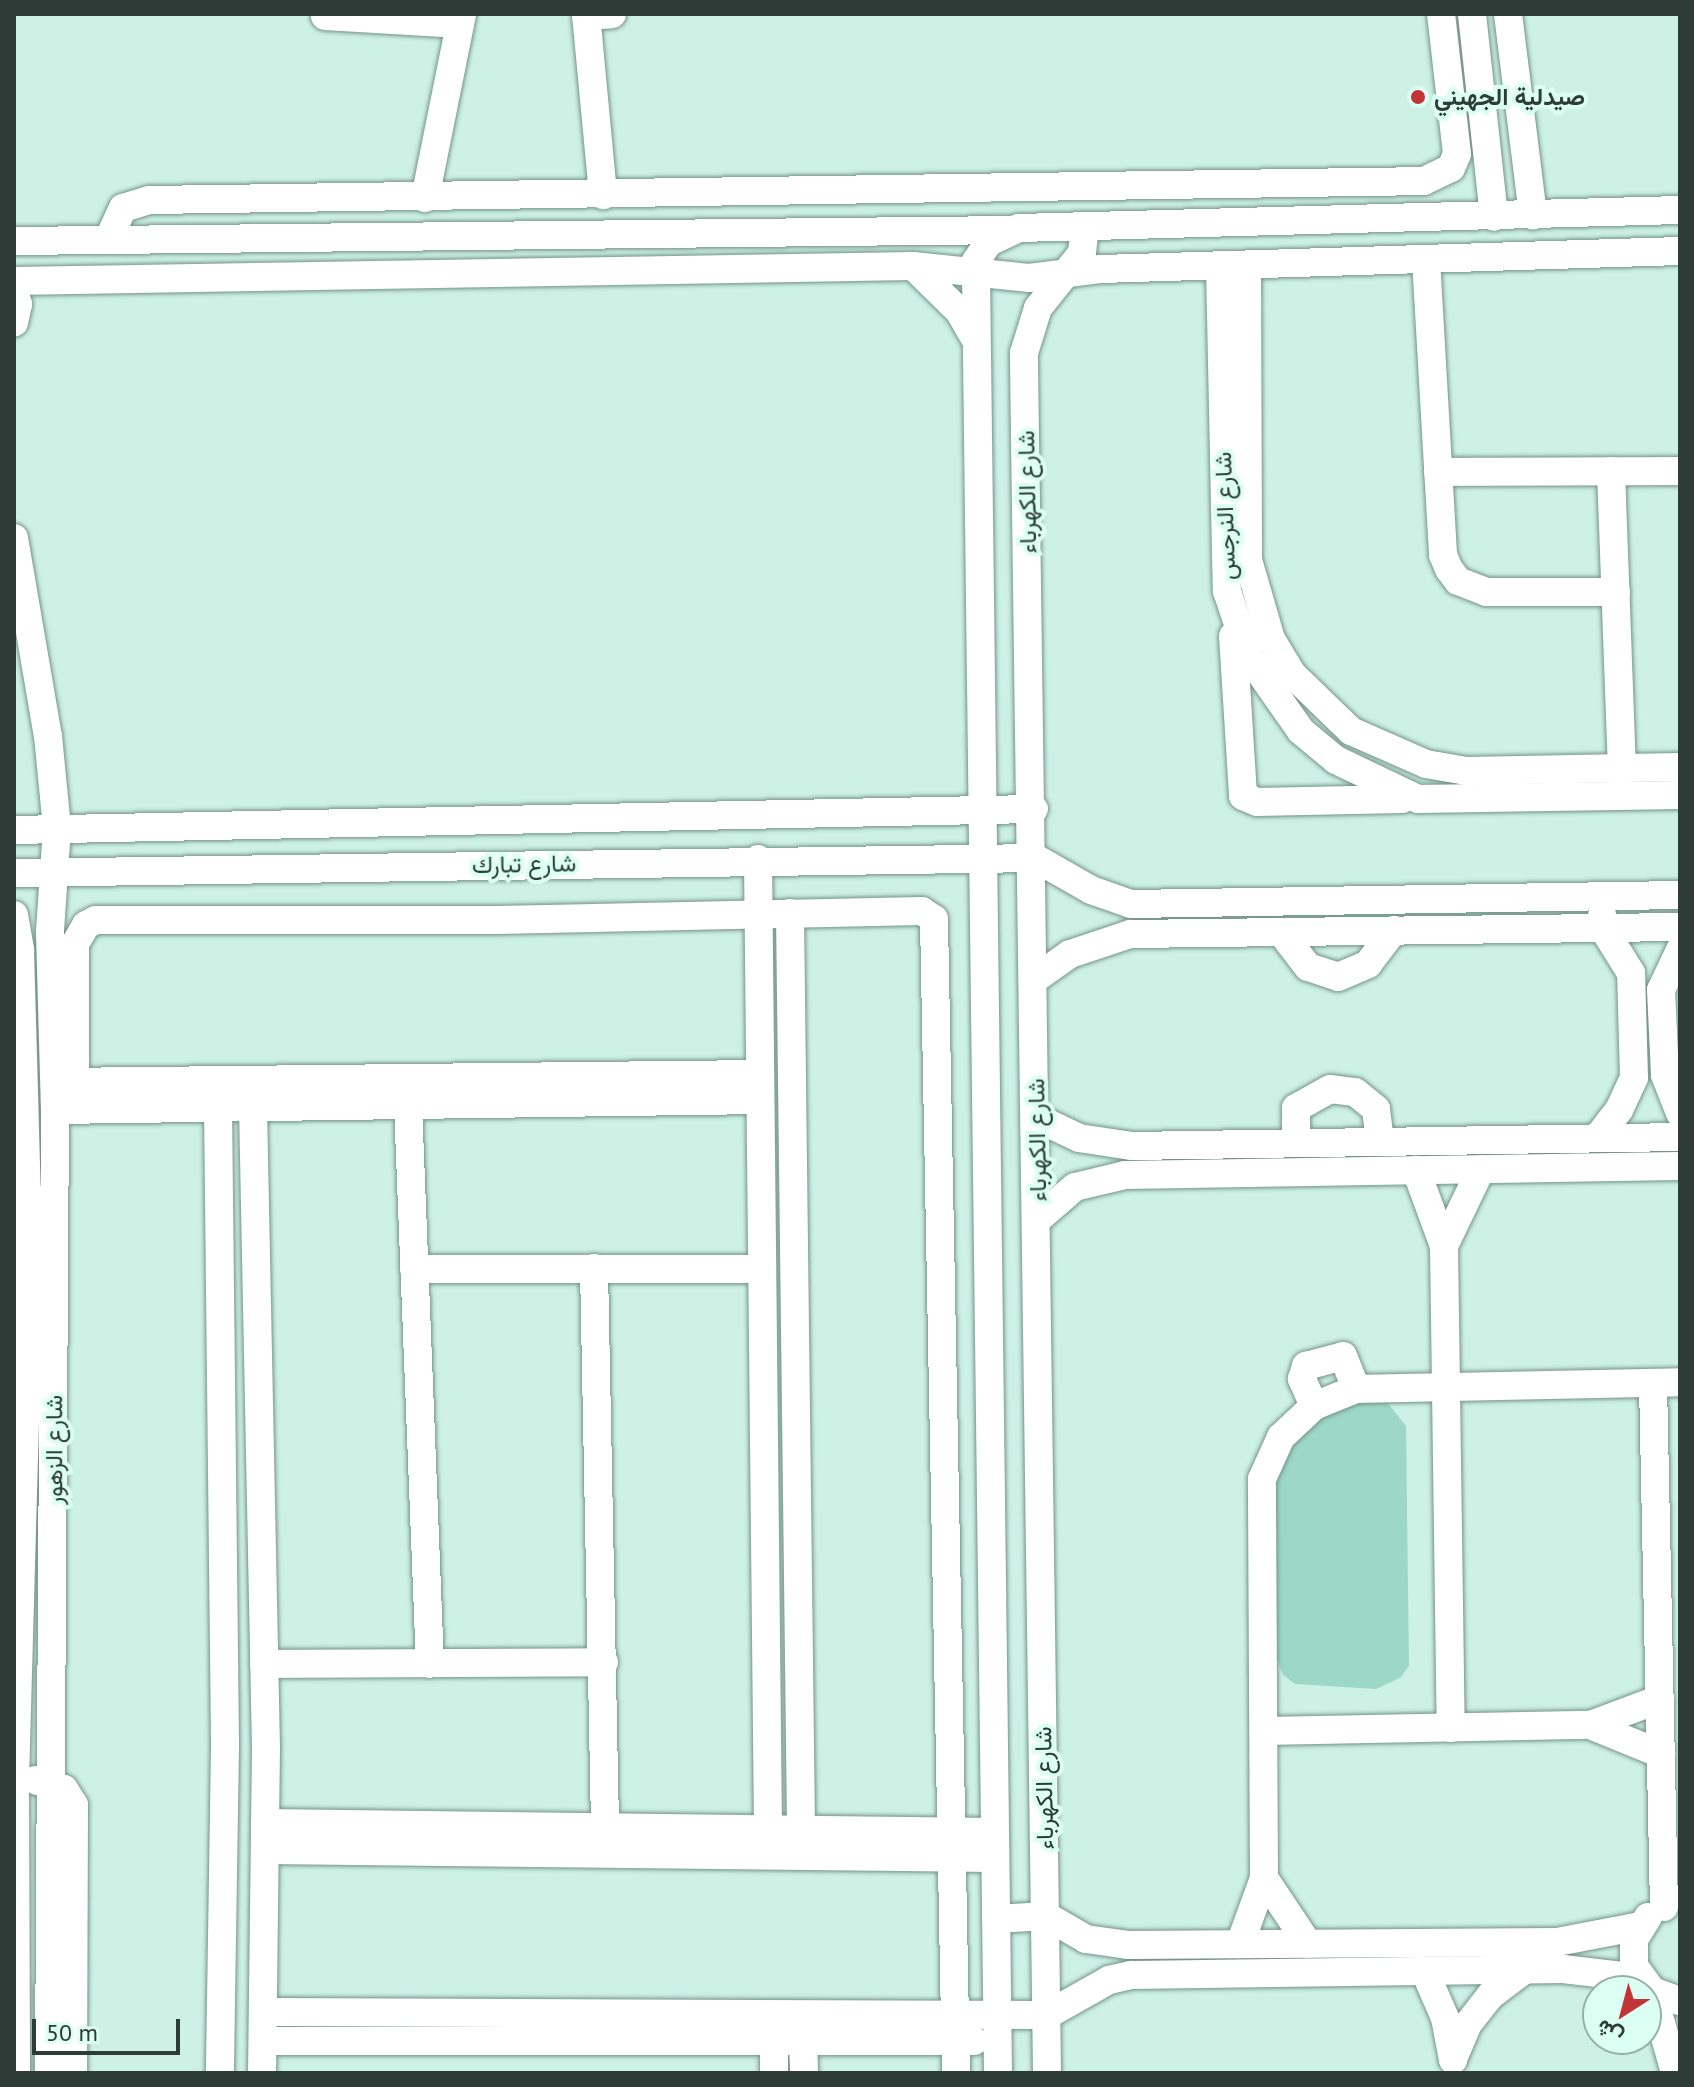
<!DOCTYPE html>
<html>
<head>
<meta charset="utf-8">
<style>
	body { margin:0 }
	#map { position:relative; width:1694px; height:2087px; overflow:hidden; background:#cef1e6; font-family:"PT Sans",Vazirmatn,sans-serif }
	div>[style] { position:absolute }
	.green>* { inset:0; background:#9dd8c6 }
	.roads { filter:drop-shadow(0 0 2px #74948a) drop-shadow(0 0 2px #74948a) }
	.minor>* { height:28px; margin:-14px; padding:0 14px; transform-origin:14px; border-radius:14px; background:#fff }
	.dots>* { width:22px; height:22px; translate:-50% -50%; box-sizing:border-box; border:4px solid #dbfff3; border-radius:50% }
	span { translate:-50% -50%; white-space:nowrap; text-align:center; line-height:1.15; -webkit-text-stroke:8px #dbfff3; paint-order:stroke }
	.poi-label { font-size:24px; color:#2e3c38; font-weight:700 }
	.left { translate:0 -50%; text-align:left }
	.street-label { font-size:24px; color:#2e3c38 }
	.frame { position:absolute; inset:0; border:16px solid #2e3c38; pointer-events:none }
	.north { position:absolute; left:1582px; top:1975px; width:80px; height:80px; box-sizing:border-box; background:#dbfff3; border:2px solid #96b1a8; border-radius:50%; rotate:216deg; font-size:22px; font-weight:700; line-height:32px; text-align:center; color:#2e3c38 }
	.north::after { content:''; display:block; margin:auto; width:28px; height:36px; background:#c33439; clip-path:polygon(50% 0,100% 100%,50% 72%,0 100%) }
	.scale { position:absolute; left:32px; top:2019px; width:148px; height:36px; box-sizing:border-box; border:4px solid #2e3c38; border-top:0; padding-left:10px; font-size:24px; line-height:28px; white-space:nowrap; color:#2e3c38; -webkit-text-stroke:6px #dbfff3; paint-order:stroke }
</style>
</head>
<body>
<div id="map">
	<div class="green">
		<i style="clip-path:polygon(1364px 1395px,1387px 1402px,1406px 1426px,1409px 1666px,1400px 1678px,1376px 1689px,1295px 1684px,1283px 1675px,1274px 1651px,1274px 1467px,1288px 1435px)"></i>
	</div>
	<div class="roads">
		<div class="minor">
			<i style="left:586px;top:14px;width:182px;rotate:84.6deg"></i>
			<i style="left:1472px;top:14px;width:204px;rotate:83.8deg"></i>
			<i style="left:1508px;top:14px;width:203px;rotate:82.9deg"></i>
			<i style="left:325px;top:16px;width:135px;rotate:3.4deg"></i>
			<i style="left:586px;top:16px;width:26px;rotate:-4deg"></i>
			<i style="left:425px;top:198px;width:188px;rotate:-78.6deg"></i>
			<i style="left:108px;top:240px;width:35px;rotate:-65deg"></i>
			<i style="left:123px;top:208px;width:27px;rotate:-17deg"></i>
			<i style="left:149px;top:200px;width:1275px;rotate:-0.85deg"></i>
			<i style="left:1424px;top:181px;width:30px;rotate:-26deg"></i>
			<i style="left:1451px;top:168px;width:15px;rotate:-67deg"></i>
			<i style="left:1457px;top:154px;width:141px;rotate:-96.5deg"></i>
			<i style="left:14px;top:241px;width:994px;rotate:-0.63deg"></i>
			<i style="left:1426px;top:259px;width:296px;rotate:86.7deg"></i>
			<i style="left:1443px;top:555px;width:15px;rotate:67deg"></i>
			<i style="left:1449px;top:569px;width:15px;rotate:53deg"></i>
			<i style="left:1458px;top:581px;width:30px;rotate:21deg"></i>
			<i style="left:1486px;top:592px;width:130px"></i>
			<i style="left:1247px;top:265px;width:295px;rotate:89.8deg"></i>
			<i style="left:1248px;top:560px;width:82px;rotate:73.8deg"></i>
			<i style="left:1271px;top:639px;width:41px;rotate:59deg"></i>
			<i style="left:1292px;top:674px;width:82px;rotate:44deg"></i>
			<i style="left:1351px;top:731px;width:82px;rotate:23.7deg"></i>
			<i style="left:1426px;top:764px;width:41px;rotate:9.9deg"></i>
			<i style="left:1466px;top:771px;width:214px;rotate:-1.1deg"></i>
			<i style="left:913px;top:266px;width:64px;rotate:44.4deg"></i>
			<i style="left:959px;top:311px;width:30px;rotate:60deg"></i>
			<i style="left:1220px;top:266px;width:325px;rotate:88.8deg"></i>
			<i style="left:1227px;top:591px;width:70px;rotate:71.6deg"></i>
			<i style="left:1249px;top:657px;width:90px;rotate:54.9deg"></i>
			<i style="left:1301px;top:731px;width:45px;rotate:39.6deg"></i>
			<i style="left:1336px;top:760px;width:91px;rotate:25.4deg"></i>
			<i style="left:1418px;top:799px;width:262px;rotate:-0.9deg"></i>
			<i style="left:14px;top:281px;width:899px;rotate:-0.96deg"></i>
			<i style="left:913px;top:266px;width:117px;rotate:5.9deg"></i>
			<i style="left:1029px;top:278px;width:73px;rotate:-7.1deg"></i>
			<i style="left:1101px;top:269px;width:579px;rotate:-1.78deg"></i>
			<i style="left:14px;top:291px;width:14px;rotate:73deg"></i>
			<i style="left:18px;top:304px;width:19px;rotate:102deg"></i>
			<i style="left:1611px;top:471px;width:297px;rotate:87.9deg"></i>
			<i style="left:1438px;top:472px;width:242px;rotate:-0.2deg"></i>
			<i style="left:14px;top:538px;width:201px;rotate:80.3deg"></i>
			<i style="left:48px;top:736px;width:92px;rotate:84.4deg"></i>
			<i style="left:57px;top:828px;width:104px;rotate:93.9deg"></i>
			<i style="left:50px;top:932px;width:178px;rotate:88.4deg"></i>
			<i style="left:55px;top:1110px;width:963px;rotate:90.36deg"></i>
			<i style="left:1233px;top:636px;width:160px;rotate:86.4deg"></i>
			<i style="left:1243px;top:796px;width:15px;rotate:23deg"></i>
			<i style="left:1257px;top:802px;width:145px;rotate:-1.2deg"></i>
			<i style="left:14px;top:830px;width:1020px;rotate:-1.18deg"></i>
			<i style="left:758px;top:859px;width:970px;rotate:89.41deg"></i>
			<i style="left:14px;top:873px;width:1021px;rotate:-0.84deg"></i>
			<i style="left:1035px;top:858px;width:64px;rotate:29.7deg"></i>
			<i style="left:1091px;top:890px;width:42px;rotate:19.3deg"></i>
			<i style="left:1131px;top:904px;width:549px;rotate:-0.94deg"></i>
			<i style="left:790px;top:913px;width:917px;rotate:89.31deg"></i>
			<i style="left:14px;top:915px;width:36px;rotate:80deg"></i>
			<i style="left:20px;top:950px;width:329px;rotate:88.4deg"></i>
			<i style="left:29px;top:1279px;width:499px;rotate:91.6deg"></i>
			<i style="left:15px;top:1778px;width:295px;rotate:89.8deg"></i>
			<i style="left:1281px;top:932px;width:44px;rotate:52.4deg"></i>
			<i style="left:1308px;top:967px;width:32px;rotate:18deg"></i>
			<i style="left:1338px;top:977px;width:33px;rotate:-23deg"></i>
			<i style="left:1368px;top:964px;width:43px;rotate:-52.6deg"></i>
			<i style="left:1680px;top:950px;width:44px;rotate:115.4deg"></i>
			<i style="left:1661px;top:990px;width:85px;rotate:87.3deg"></i>
			<i style="left:1665px;top:1075px;width:41px;rotate:68.5deg"></i>
			<i style="left:1036px;top:978px;width:42px;rotate:-35.2deg"></i>
			<i style="left:1070px;top:954px;width:63px;rotate:-18.4deg"></i>
			<i style="left:1130px;top:934px;width:550px;rotate:-0.73deg"></i>
			<i style="left:57px;top:1082px;width:703px;rotate:-0.65deg"></i>
			<i style="left:408px;top:1105px;width:559px;rotate:87.75deg"></i>
			<i style="left:218px;top:1107px;width:640px;rotate:89.37deg"></i>
			<i style="left:225px;top:1747px;width:326px;rotate:90.9deg"></i>
			<i style="left:253px;top:1107px;width:640px;rotate:88.84deg"></i>
			<i style="left:266px;top:1747px;width:326px;rotate:90.7deg"></i>
			<i style="left:75px;top:1109px;width:165px;rotate:-90deg"></i>
			<i style="left:75px;top:944px;width:22px;rotate:-60deg"></i>
			<i style="left:86px;top:925px;width:11px;rotate:-27deg"></i>
			<i style="left:96px;top:920px;width:400px"></i>
			<i style="left:496px;top:920px;width:426px;rotate:-1.2deg"></i>
			<i style="left:922px;top:911px;width:14px;rotate:34deg"></i>
			<i style="left:934px;top:919px;width:1154px;rotate:88.91deg"></i>
			<i style="left:55px;top:1110px;width:705px;rotate:-0.81deg"></i>
			<i style="left:1037px;top:1118px;width:47px;rotate:25.5deg"></i>
			<i style="left:1079px;top:1138px;width:54px;rotate:8.6deg"></i>
			<i style="left:1132px;top:1146px;width:548px;rotate:-0.94deg"></i>
			<i style="left:1597px;top:1138px;width:36px;rotate:-52deg"></i>
			<i style="left:1619px;top:1110px;width:35px;rotate:-65deg"></i>
			<i style="left:1634px;top:1078px;width:105px;rotate:-91.6deg"></i>
			<i style="left:1631px;top:973px;width:53px;rotate:-121.9deg"></i>
			<i style="left:1603px;top:928px;width:13px;rotate:-94deg"></i>
			<i style="left:1296px;top:1143px;width:35px;rotate:-90deg"></i>
			<i style="left:1296px;top:1108px;width:39px;rotate:-29deg"></i>
			<i style="left:1330px;top:1089px;width:25px;rotate:7deg"></i>
			<i style="left:1355px;top:1092px;width:27px;rotate:39deg"></i>
			<i style="left:1376px;top:1109px;width:33px;rotate:83deg"></i>
			<i style="left:1416px;top:1170px;width:81px;rotate:69.8deg"></i>
			<i style="left:1444px;top:1246px;width:482px;rotate:89.2deg"></i>
			<i style="left:1038px;top:1219px;width:49px;rotate:-40.9deg"></i>
			<i style="left:1075px;top:1187px;width:51px;rotate:-13.5deg"></i>
			<i style="left:1125px;top:1175px;width:555px;rotate:-0.93deg"></i>
			<i style="left:1444px;top:1246px;width:85px;rotate:-64.3deg"></i>
			<i style="left:594px;top:1268px;width:559px;rotate:88.87deg"></i>
			<i style="left:414px;top:1269px;width:348px"></i>
			<i style="left:1653px;top:1383px;width:524px;rotate:88.8deg"></i>
			<i style="left:1314px;top:1406px;width:30px;rotate:-114deg"></i>
			<i style="left:1302px;top:1379px;width:14px;rotate:-73deg"></i>
			<i style="left:1306px;top:1366px;width:38px;rotate:-15deg"></i>
			<i style="left:1343px;top:1356px;width:35px;rotate:68deg"></i>
			<i style="left:264px;top:1664px;width:340px;rotate:-0.3deg"></i>
			<i style="left:1590px;top:1725px;width:77px;rotate:22.2deg"></i>
			<i style="left:1264px;top:1731px;width:326px;rotate:-1.1deg"></i>
			<i style="left:1590px;top:1725px;width:75px;rotate:-20.4deg"></i>
			<i style="left:35px;top:1780px;width:30px;rotate:17deg"></i>
			<i style="left:64px;top:1789px;width:19px;rotate:58deg"></i>
			<i style="left:74px;top:1805px;width:268px;rotate:90.2deg"></i>
			<i style="left:265px;top:1823px;width:730px;rotate:0.71deg"></i>
			<i style="left:265px;top:1850px;width:730px;rotate:0.63deg"></i>
			<i style="left:1264px;top:1878px;width:79px;rotate:56.3deg"></i>
			<i style="left:1648px;top:1917px;width:26px;rotate:122deg"></i>
			<i style="left:1634px;top:1939px;width:27px;rotate:90deg"></i>
			<i style="left:1634px;top:1966px;width:31px;rotate:54deg"></i>
			<i style="left:1652px;top:1991px;width:30px;rotate:20deg"></i>
			<i style="left:996px;top:1919px;width:50px;rotate:-3.4deg"></i>
			<i style="left:1046px;top:1916px;width:46px;rotate:29.9deg"></i>
			<i style="left:1086px;top:1939px;width:42px;rotate:8.1deg"></i>
			<i style="left:1128px;top:1945px;width:429px;rotate:-0.4deg"></i>
			<i style="left:1557px;top:1942px;width:85px;rotate:-10.9deg"></i>
			<i style="left:1240px;top:1944px;width:70px;rotate:-70deg"></i>
			<i style="left:1264px;top:1878px;width:399px;rotate:-90.3deg"></i>
			<i style="left:1262px;top:1479px;width:46px;rotate:-65.7deg"></i>
			<i style="left:1281px;top:1437px;width:45px;rotate:-43.2deg"></i>
			<i style="left:1314px;top:1406px;width:45px;rotate:-22deg"></i>
			<i style="left:1356px;top:1389px;width:324px;rotate:-1.2deg"></i>
			<i style="left:1425px;top:1972px;width:50px;rotate:66.5deg"></i>
			<i style="left:1445px;top:2018px;width:43px;rotate:79.2deg"></i>
			<i style="left:1652px;top:1991px;width:85px;rotate:74.3deg"></i>
			<i style="left:264px;top:2012px;width:783px;rotate:0.22deg"></i>
			<i style="left:1047px;top:2015px;width:71px;rotate:-29.4deg"></i>
			<i style="left:1109px;top:1980px;width:23px;rotate:-13deg"></i>
			<i style="left:1131px;top:1975px;width:432px;rotate:-0.8deg"></i>
			<i style="left:1563px;top:1969px;width:78px;rotate:6.7deg"></i>
			<i style="left:263px;top:2041px;width:711px"></i>
			<i style="left:774px;top:2041px;width:32px;rotate:90deg"></i>
			<i style="left:803px;top:2041px;width:32px;rotate:88deg"></i>
			<i style="left:1453px;top:2059px;width:38px;rotate:-67deg"></i>
			<i style="left:1468px;top:2024px;width:37px;rotate:-52deg"></i>
			<i style="left:1491px;top:1995px;width:40px;rotate:-37deg"></i>
			<i style="left:998px;top:2073px;width:1812px;rotate:-90.7deg"></i>
			<i style="left:976px;top:261px;width:23px;rotate:-56deg"></i>
			<i style="left:989px;top:242px;width:33px;rotate:-25deg"></i>
			<i style="left:1019px;top:228px;width:661px;rotate:-1.56deg"></i>
			<i style="left:1047px;top:2073px;width:1720px;rotate:-90.77deg"></i>
			<i style="left:1024px;top:353px;width:47px;rotate:-72.7deg"></i>
			<i style="left:1038px;top:308px;width:70px;rotate:-51.3deg"></i>
			<i style="left:1082px;top:253px;width:27px;rotate:-84deg"></i>
		</div>
	</div>
	<div class="dots">
		<i style="left:1418px;top:97px;background:#c33439"></i>
	</div>
	<div class="poi-label">
		<span class="left" style="left:1434px;top:97px">صيدلية الجهيني</span>
	</div>
	<div class="street-label">
		<span style="left:1027px;top:492px;rotate:-91deg">شارع الكهرباء</span>
		<span style="left:1225px;top:516px;rotate:-92deg">شارع النرجس</span>
		<span style="left:524px;top:864px;rotate:-1deg">شارع تبارك</span>
		<span style="left:1037px;top:1140px;rotate:-91deg">شارع الكهرباء</span>
		<span style="left:54px;top:1450px;rotate:-90deg">شارع الزهور</span>
		<span style="left:1044px;top:1788px;rotate:-91deg">شارع الكهرباء</span>
	</div>
	<div class="frame"></div>
	<div class="north">ش</div>
	<div class="scale">50 m</div>
</div>
</body>
</html>
